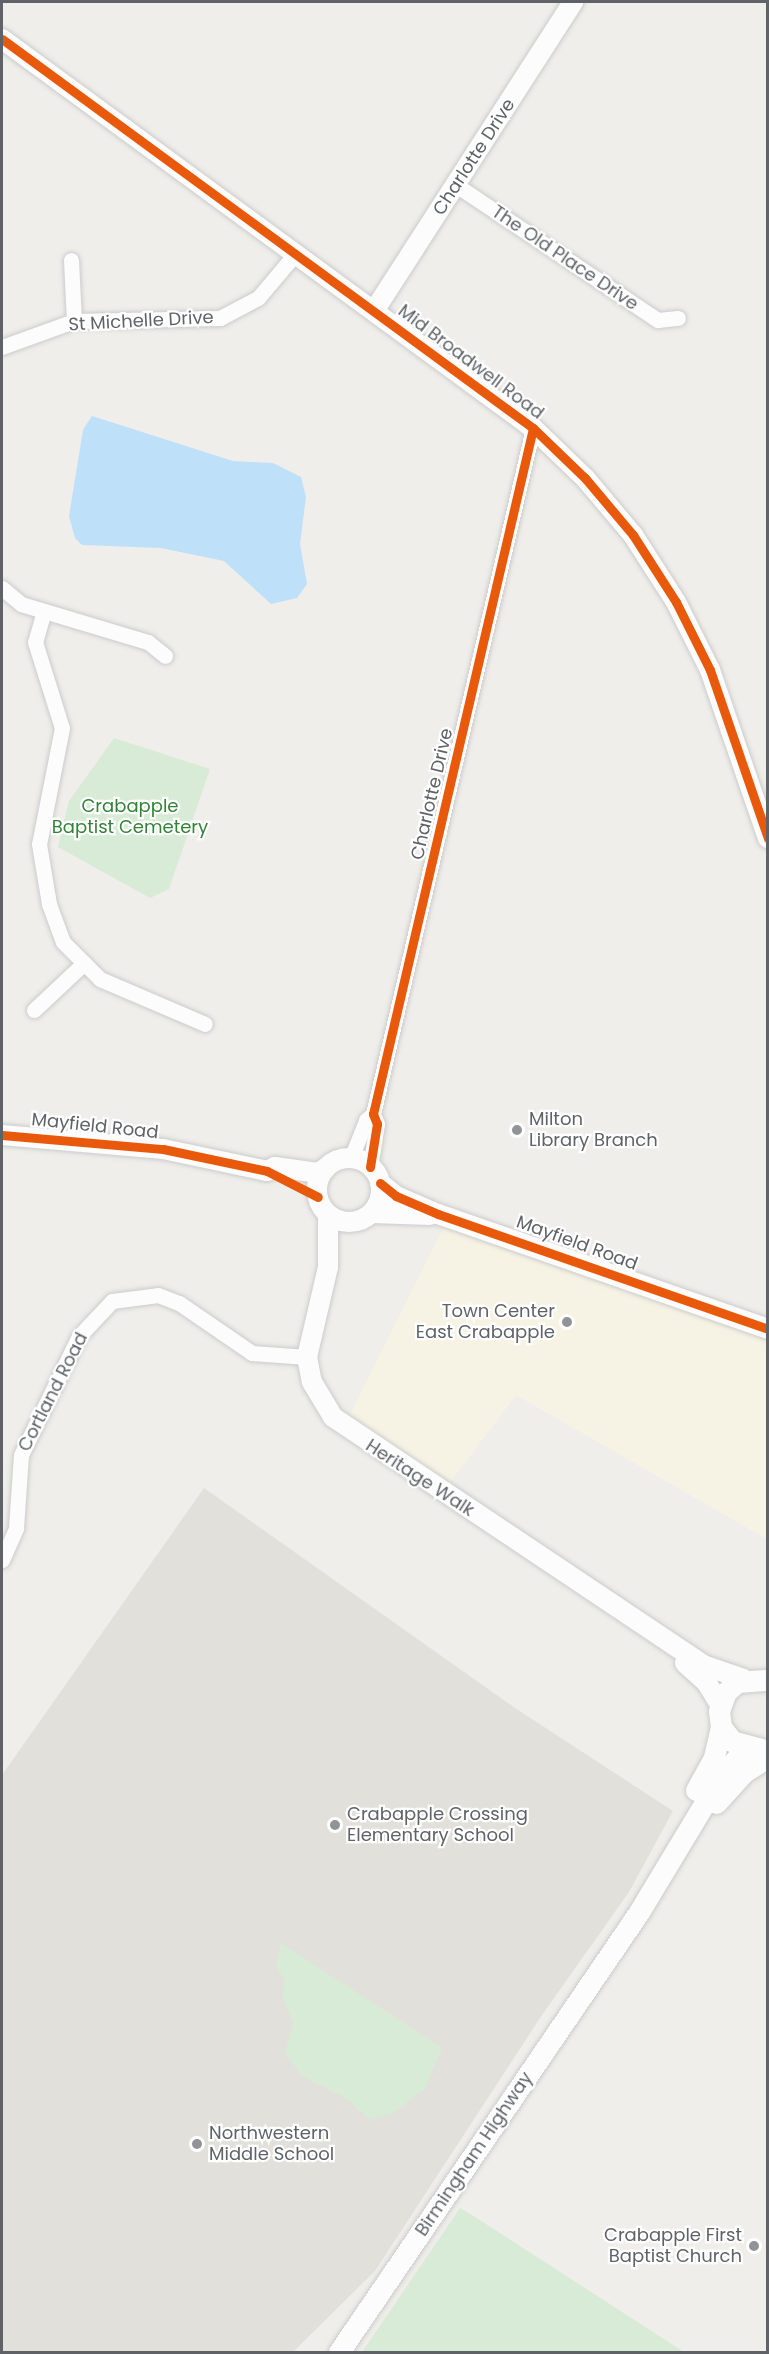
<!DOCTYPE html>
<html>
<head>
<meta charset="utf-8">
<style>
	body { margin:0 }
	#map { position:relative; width:769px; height:2354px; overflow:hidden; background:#efeeea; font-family:Poppins,sans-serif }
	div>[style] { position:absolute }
	.commercial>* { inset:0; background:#f7f3e4 }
	.education>* { inset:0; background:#e2e0da }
	.green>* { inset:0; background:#d8ebd6 }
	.water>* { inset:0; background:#bfe0f9 }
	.roads { filter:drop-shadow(0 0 2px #cbcccc) drop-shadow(0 0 2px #cbcccc) }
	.minor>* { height:15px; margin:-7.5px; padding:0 7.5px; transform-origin:7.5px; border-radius:7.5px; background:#fdfcfc }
	.tertiary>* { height:20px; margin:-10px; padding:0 10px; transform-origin:10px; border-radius:10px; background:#fdfcfc }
	.tertiary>.ring { margin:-10px; padding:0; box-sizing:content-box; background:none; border:20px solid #fdfcfc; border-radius:50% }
	.secondary>* { height:21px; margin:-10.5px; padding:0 10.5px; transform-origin:10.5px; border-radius:10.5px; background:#fdfcfc }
	.cycleway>* { height:9px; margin:-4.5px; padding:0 4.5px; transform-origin:4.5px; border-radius:4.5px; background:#e8590c }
	.dots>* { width:16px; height:16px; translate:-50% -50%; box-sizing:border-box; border:3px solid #fff; border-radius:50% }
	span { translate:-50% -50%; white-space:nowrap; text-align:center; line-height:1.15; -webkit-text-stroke:4.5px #fff; paint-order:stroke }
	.street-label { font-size:18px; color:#5f6368 }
	.park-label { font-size:18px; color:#348238 }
	.poi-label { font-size:18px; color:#5f6368 }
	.left { translate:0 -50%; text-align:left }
	.right { translate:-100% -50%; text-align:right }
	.frame { position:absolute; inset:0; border:3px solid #5f6368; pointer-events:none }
</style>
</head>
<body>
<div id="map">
	<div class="commercial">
		<i style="clip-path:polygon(451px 1213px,767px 1319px,767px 1539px,516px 1395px,445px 1489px,346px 1422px)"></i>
	</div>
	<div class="education">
		<i style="clip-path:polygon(204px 1488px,515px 1708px,673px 1811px,629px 1892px,542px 2015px,375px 2271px,293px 2352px,2px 2352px,2px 1775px)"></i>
	</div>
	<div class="green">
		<i style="clip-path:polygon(114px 738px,210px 769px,169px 889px,150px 898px,58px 847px,69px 801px)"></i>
		<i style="clip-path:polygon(281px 1943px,442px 2048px,425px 2088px,392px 2114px,369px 2119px,347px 2099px,302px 2076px,285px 2053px,293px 2023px,283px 1998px,284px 1979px,276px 1966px)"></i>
		<i style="clip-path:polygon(460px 2208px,472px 2215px,684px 2352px,362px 2352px)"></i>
	</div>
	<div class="water">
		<i style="clip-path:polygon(92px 416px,233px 461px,273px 463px,301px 477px,306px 497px,300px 544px,307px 584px,297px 598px,271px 604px,224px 561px,161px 548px,82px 545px,75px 538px,69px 516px,83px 430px)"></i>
	</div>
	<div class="roads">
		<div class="minor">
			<i style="left:456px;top:185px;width:243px;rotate:33.8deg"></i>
			<i style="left:658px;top:320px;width:20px;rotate:-6deg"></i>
			<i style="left:71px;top:260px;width:61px;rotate:87.2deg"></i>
			<i style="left:2px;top:347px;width:77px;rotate:-19.9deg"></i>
			<i style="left:74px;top:321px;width:146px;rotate:-1.2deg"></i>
			<i style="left:220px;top:318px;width:43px;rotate:-27.8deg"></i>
			<i style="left:258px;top:298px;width:59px;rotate:-49.8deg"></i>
			<i style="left:2px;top:588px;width:25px;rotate:40deg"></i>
			<i style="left:21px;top:604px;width:133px;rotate:16.7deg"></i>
			<i style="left:148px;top:642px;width:22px;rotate:39deg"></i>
			<i style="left:44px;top:611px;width:32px;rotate:106deg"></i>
			<i style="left:35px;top:642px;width:90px;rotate:72.6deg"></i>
			<i style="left:62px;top:728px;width:118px;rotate:101.2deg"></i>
			<i style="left:39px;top:844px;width:61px;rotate:80.5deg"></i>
			<i style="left:49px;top:904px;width:40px;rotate:69.8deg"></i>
			<i style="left:63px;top:942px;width:52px;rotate:45deg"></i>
			<i style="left:100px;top:979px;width:114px;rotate:23.2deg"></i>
			<i style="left:34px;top:1010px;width:69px;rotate:-43.2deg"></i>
			<i style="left:345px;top:1159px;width:10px;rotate:-37deg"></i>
			<i style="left:353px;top:1153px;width:35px;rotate:-68deg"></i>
			<i style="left:366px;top:1120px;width:9px;rotate:-41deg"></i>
			<i style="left:370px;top:1167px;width:44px;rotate:-80.8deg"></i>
			<i style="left:377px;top:1124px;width:11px;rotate:-112deg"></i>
			<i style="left:373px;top:1114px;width:704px;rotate:-76.87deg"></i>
			<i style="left:2px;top:1560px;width:35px;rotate:-66deg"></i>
			<i style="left:16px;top:1528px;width:73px;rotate:-86.1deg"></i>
			<i style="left:21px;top:1455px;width:132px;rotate:-64deg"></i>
			<i style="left:79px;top:1336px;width:48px;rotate:-46.7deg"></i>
			<i style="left:112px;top:1301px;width:46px;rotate:-7.4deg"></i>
			<i style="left:158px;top:1295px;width:22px;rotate:21deg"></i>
			<i style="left:179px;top:1303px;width:88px;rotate:34.4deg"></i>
			<i style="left:252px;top:1353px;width:55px;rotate:4.2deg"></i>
		</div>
		<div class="tertiary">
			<i style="left:2px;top:39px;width:658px;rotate:36.23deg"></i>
			<i style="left:533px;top:428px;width:72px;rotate:43.9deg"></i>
			<i style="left:585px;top:478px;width:75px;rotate:49.9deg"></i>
			<i style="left:633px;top:535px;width:80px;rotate:57.3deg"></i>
			<i style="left:676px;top:602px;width:76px;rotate:63.4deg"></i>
			<i style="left:710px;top:670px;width:178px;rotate:71deg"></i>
			<i style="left:374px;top:311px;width:368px;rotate:-57.2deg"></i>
			<i style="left:2px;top:1135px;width:162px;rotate:5deg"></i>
			<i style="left:163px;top:1149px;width:106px;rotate:11.9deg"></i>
			<i style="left:267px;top:1171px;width:9px;rotate:-27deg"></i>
			<i style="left:275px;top:1167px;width:43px;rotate:7.9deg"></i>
			<i style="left:318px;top:1173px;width:9px;rotate:-32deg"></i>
			<i class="ring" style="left:317px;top:1158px;width:44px;height:44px"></i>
			<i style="left:380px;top:1183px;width:21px;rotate:39deg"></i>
			<i style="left:396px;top:1196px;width:46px;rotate:23.2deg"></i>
			<i style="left:438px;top:1214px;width:349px;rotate:19.2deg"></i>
			<i style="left:372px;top:1213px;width:58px;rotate:2deg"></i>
			<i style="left:328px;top:1215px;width:52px;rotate:90deg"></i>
			<i style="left:328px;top:1267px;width:92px;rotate:103.1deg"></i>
			<i style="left:307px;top:1357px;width:25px;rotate:79deg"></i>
			<i style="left:312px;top:1382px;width:41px;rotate:59deg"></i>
			<i style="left:333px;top:1417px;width:445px;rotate:33.8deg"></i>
			<i style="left:703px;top:1665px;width:43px;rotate:18.9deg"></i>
			<i style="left:685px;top:1663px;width:30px;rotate:42deg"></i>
			<i style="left:707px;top:1683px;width:26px;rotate:59deg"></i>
		</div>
		<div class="secondary">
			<i style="left:761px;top:1749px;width:30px;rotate:-165deg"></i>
			<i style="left:732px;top:1741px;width:18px;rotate:-128deg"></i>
			<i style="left:721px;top:1727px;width:16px;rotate:-97deg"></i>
			<i style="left:719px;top:1711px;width:20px;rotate:-70deg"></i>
			<i style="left:726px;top:1692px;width:15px;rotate:-42deg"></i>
			<i style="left:737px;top:1682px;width:31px;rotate:-4deg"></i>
			<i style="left:696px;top:1790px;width:38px;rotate:-61deg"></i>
			<i style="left:714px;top:1757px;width:31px;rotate:-77deg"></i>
			<i style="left:716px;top:1803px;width:42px;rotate:-47.9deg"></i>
			<i style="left:744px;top:1772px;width:28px;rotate:-32deg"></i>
			<i style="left:339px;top:2352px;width:533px;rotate:-55.71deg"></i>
			<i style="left:639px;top:1912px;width:162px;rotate:-58.9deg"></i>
			<i style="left:723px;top:1773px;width:21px;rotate:-47deg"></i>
			<i style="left:737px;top:1758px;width:22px;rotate:-24deg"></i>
		</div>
	</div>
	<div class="cycleway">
		<i style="left:2px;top:39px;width:658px;rotate:36.23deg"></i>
		<i style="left:533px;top:428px;width:72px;rotate:43.9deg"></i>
		<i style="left:585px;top:478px;width:75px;rotate:49.9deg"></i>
		<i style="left:633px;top:535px;width:80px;rotate:57.3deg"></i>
		<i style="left:676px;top:602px;width:76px;rotate:63.4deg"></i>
		<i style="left:710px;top:670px;width:178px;rotate:71deg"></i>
		<i style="left:2px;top:1135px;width:162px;rotate:5deg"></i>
		<i style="left:163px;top:1149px;width:106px;rotate:11.9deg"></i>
		<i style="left:267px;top:1171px;width:57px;rotate:27deg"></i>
		<i style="left:370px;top:1167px;width:44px;rotate:-80.8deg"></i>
		<i style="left:377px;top:1124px;width:11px;rotate:-112deg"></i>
		<i style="left:373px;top:1114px;width:704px;rotate:-76.87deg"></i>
		<i style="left:380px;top:1183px;width:21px;rotate:39deg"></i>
		<i style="left:396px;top:1196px;width:46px;rotate:23.2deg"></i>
		<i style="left:438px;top:1214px;width:349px;rotate:19.2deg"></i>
	</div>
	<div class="dots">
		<i style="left:517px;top:1130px;background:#919496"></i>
		<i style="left:567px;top:1322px;background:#919496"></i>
		<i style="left:335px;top:1825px;background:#919496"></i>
		<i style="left:197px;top:2144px;background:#919496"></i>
		<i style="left:754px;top:2246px;background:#919496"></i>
	</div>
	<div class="street-label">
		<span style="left:474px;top:157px;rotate:-57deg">Charlotte Drive</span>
		<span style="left:565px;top:258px;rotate:34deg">The Old Place Drive</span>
		<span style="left:141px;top:321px;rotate:-3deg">St Michelle Drive</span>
		<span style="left:471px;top:362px;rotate:37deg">Mid Broadwell Road</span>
		<span style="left:432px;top:794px;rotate:-77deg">Charlotte Drive</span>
		<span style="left:95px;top:1126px;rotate:6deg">Mayfield Road</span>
		<span style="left:577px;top:1243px;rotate:20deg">Mayfield Road</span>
		<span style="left:53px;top:1392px;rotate:-63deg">Cortland Road</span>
		<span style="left:420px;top:1478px;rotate:33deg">Heritage Walk</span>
		<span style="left:474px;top:2154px;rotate:-56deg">Birmingham Highway</span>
	</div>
	<div class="park-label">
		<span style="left:130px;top:817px">Crabapple<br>Baptist Cemetery</span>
	</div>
	<div class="poi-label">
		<span class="left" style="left:529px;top:1130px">Milton<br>Library Branch</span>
		<span class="right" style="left:555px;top:1322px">Town Center<br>East Crabapple</span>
		<span class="left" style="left:347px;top:1825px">Crabapple Crossing<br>Elementary School</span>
		<span class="left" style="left:209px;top:2144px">Northwestern<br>Middle School</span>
		<span class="right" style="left:742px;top:2246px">Crabapple First<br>Baptist Church</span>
	</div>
	<div class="frame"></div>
</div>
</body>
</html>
